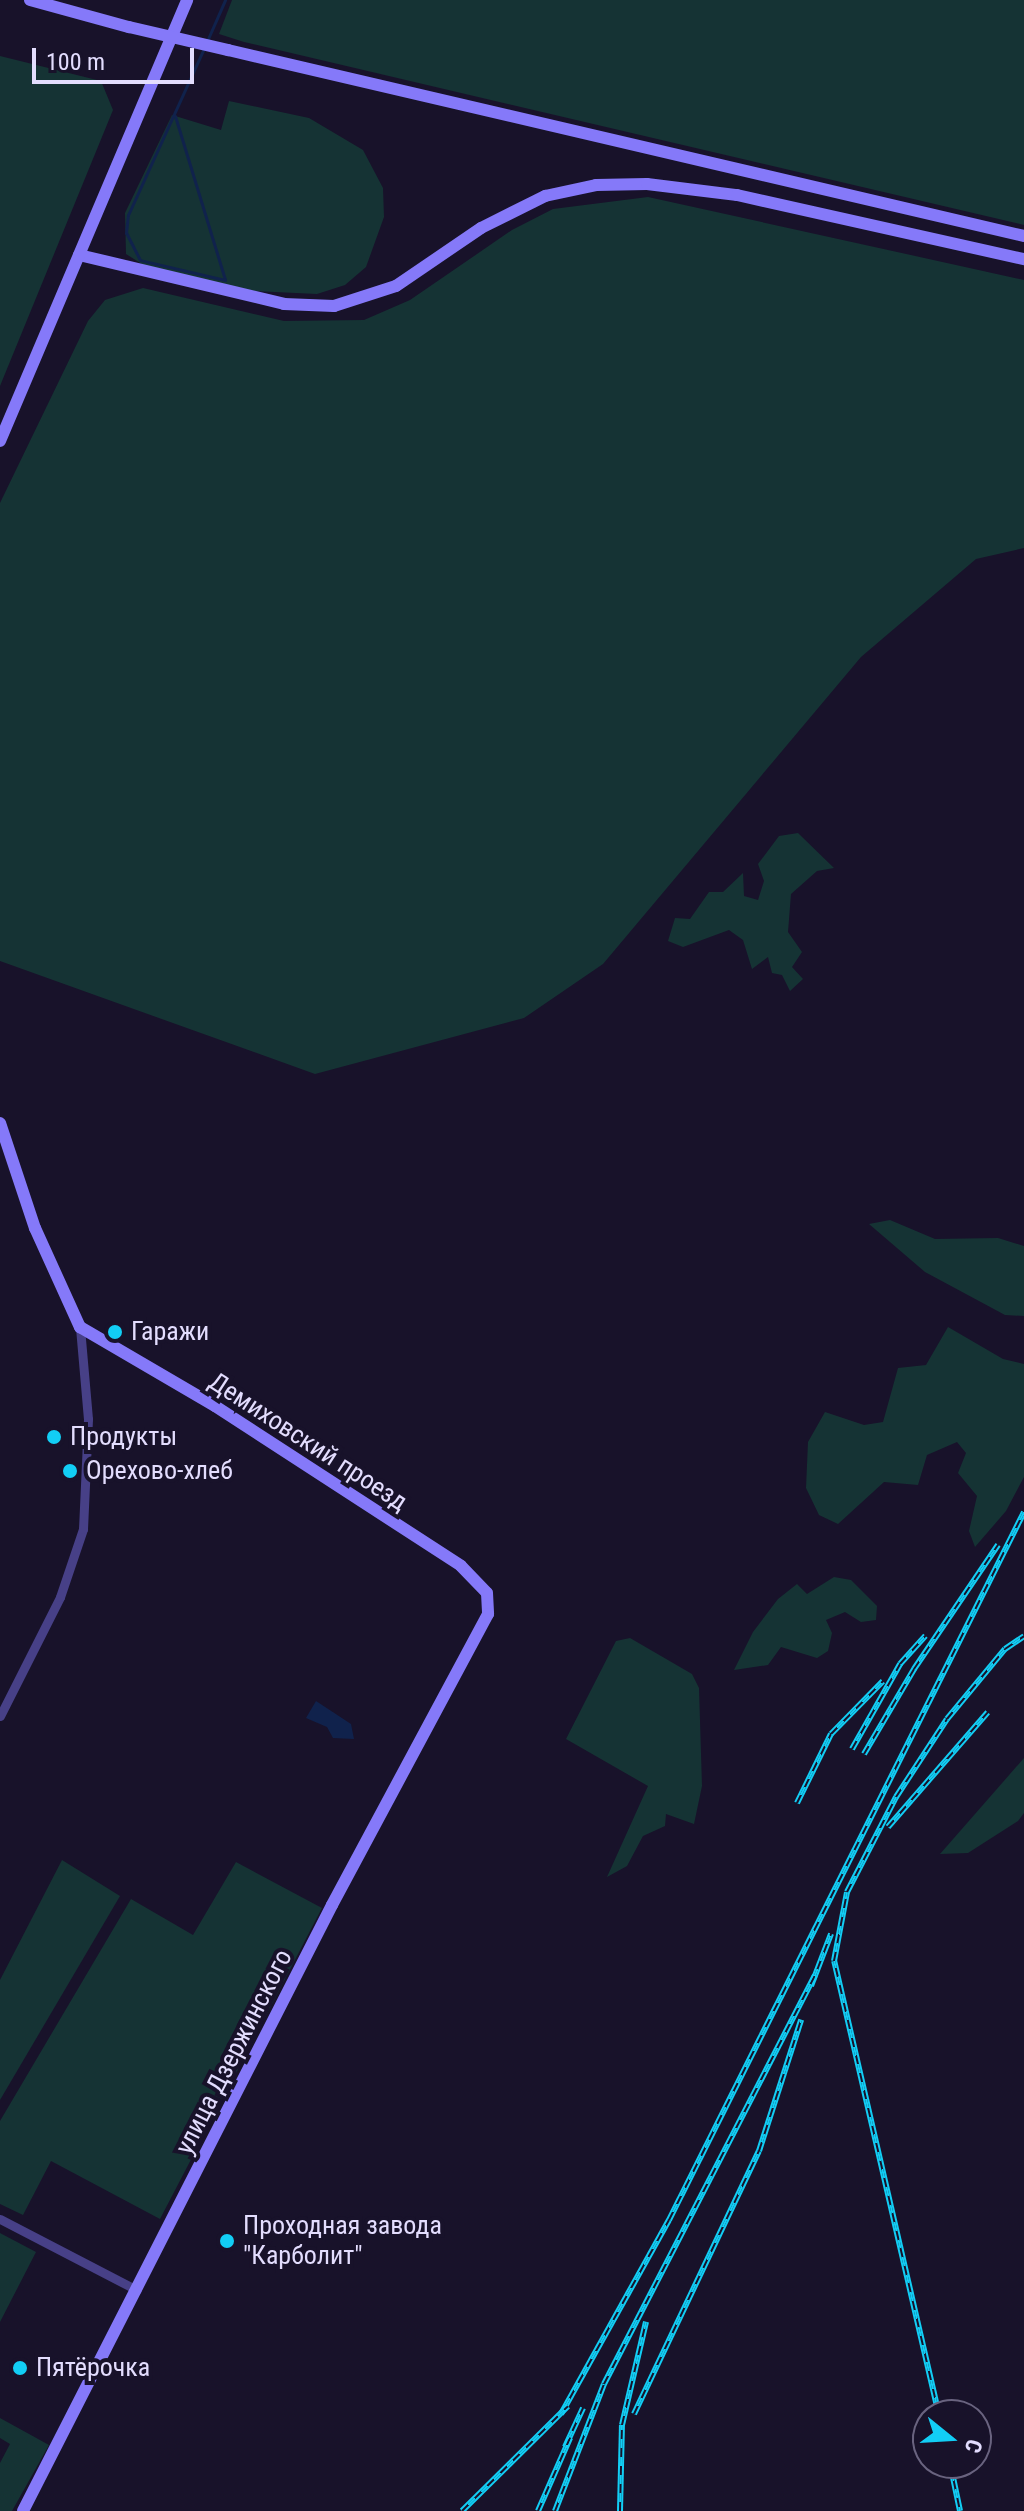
<!DOCTYPE html>
<html>
<head>
<meta charset="utf-8">
<style>
	body { margin:0 }
	#map { position:relative; width:1024px; height:2511px; overflow:hidden; background:#18122a; font-family:"Roboto Condensed",sans-serif }
	div>[style] { position:absolute }
	.green>* { inset:0; background:#153334 }
	.water>* { inset:0; background:#10224c }
	.stream>* { height:3px; margin:-1.5px; padding:0 1.5px; transform-origin:1.5px; border-radius:1.5px; background:#10224c }
	.street>* { height:9px; margin:-4.5px; padding:0 4.5px; transform-origin:4.5px; border-radius:4.5px; background:#474087 }
	.secondary>* { height:12px; margin:-6px; padding:0 6px; transform-origin:6px; border-radius:6px; background:#8579f9 }
	.rail>* { height:6px; margin-top:-3px; transform-origin:0; background:repeating-linear-gradient(90deg,#18122a 0 9px,#12cef5 0 18px); box-sizing:border-box; border-block:2px solid #12cef5 }
	.secondary-bridge>* { height:12px; margin:-6px; padding:0 6px; transform-origin:6px; border-radius:6px; background:#8579f9 }
	.dots>* { width:22px; height:22px; translate:-50% -50%; box-sizing:border-box; border:4px solid #18122a; border-radius:50% }
	span { translate:-50% -50%; white-space:nowrap; text-align:center; line-height:1.15; -webkit-text-stroke:8px #18122a; paint-order:stroke }
	.poi-label { font-size:26px; color:#e3ddfe }
	.left { translate:0 -50%; text-align:left }
	.street-label { font-size:26px; color:#e3ddfe }
	.north { position:absolute; left:912px; top:2399px; width:80px; height:80px; box-sizing:border-box; background:#18122a; border:2px solid #69637f; border-radius:50%; rotate:108deg; font-size:22px; font-weight:700; line-height:32px; text-align:center; color:#e3ddfe }
	.north::after { content:''; display:block; margin:auto; width:28px; height:36px; background:#12cef5; clip-path:polygon(50% 0,100% 100%,50% 72%,0 100%) }
	.scale { position:absolute; left:32px; top:48px; width:162px; height:36px; box-sizing:border-box; border:4px solid #e3ddfe; border-top:0; padding-left:10px; font-size:24px; line-height:28px; white-space:nowrap; color:#e3ddfe; -webkit-text-stroke:6px #18122a; paint-order:stroke }
</style>
</head>
<body>
<div id="map">
	<div class="green">
		<i style="clip-path:polygon(232px 0,1024px 0,1024px 225px,244px 42px,219px 34px)"></i>
		<i style="clip-path:polygon(0 56px,101px 81px,113px 110px,0 386px)"></i>
		<i style="clip-path:polygon(229px 101px,309px 118px,363px 150px,383px 188px,384px 217px,366px 267px,345px 285px,317px 294px,254px 291px,145px 266px,126px 254px,125px 213px,172px 115px,221px 130px)"></i>
		<i style="clip-path:polygon(648px 197px,1024px 280px,1024px 548px,976px 559px,861px 657px,603px 964px,524px 1018px,315px 1074px,0 961px,0 503px,88px 321px,105px 300px,143px 288px,284px 321px,364px 320px,410px 300px,512px 230px,553px 209px)"></i>
		<i style="clip-path:polygon(798px 833px,834px 868px,817px 871px,791px 894px,788px 932px,802px 952px,792px 967px,803px 979px,790px 991px,782px 975px,772px 973px,768px 957px,752px 969px,743px 940px,729px 930px,683px 947px,668px 941px,675px 918px,690px 919px,709px 892px,723px 892px,743px 873px,744px 896px,758px 900px,764px 881px,758px 864px,779px 836px)"></i>
		<i style="clip-path:polygon(890px 1220px,935px 1239px,998px 1238px,1024px 1246px,1024px 1316px,1005px 1315px,925px 1272px,869px 1224px)"></i>
		<i style="clip-path:polygon(948px 1327px,1003px 1359px,1024px 1364px,1024px 1477px,1006px 1511px,975px 1547px,969px 1531px,977px 1496px,958px 1473px,966px 1453px,957px 1442px,927px 1455px,918px 1485px,884px 1482px,838px 1524px,819px 1515px,806px 1488px,808px 1442px,825px 1412px,864px 1425px,883px 1422px,898px 1368px,926px 1365px)"></i>
		<i style="clip-path:polygon(834px 1577px,851px 1580px,877px 1606px,876px 1620px,861px 1622px,845px 1612px,826px 1620px,832px 1633px,828px 1651px,817px 1658px,781px 1647px,768px 1665px,734px 1670px,753px 1632px,778px 1599px,797px 1584px,807px 1594px)"></i>
		<i style="clip-path:polygon(630px 1638px,692px 1674px,699px 1688px,702px 1786px,694px 1824px,666px 1814px,665px 1826px,643px 1836px,627px 1866px,607px 1877px,648px 1786px,566px 1739px,616px 1641px)"></i>
		<i style="clip-path:polygon(1024px 1758px,1024px 1813px,1018px 1821px,968px 1853px,940px 1854px)"></i>
		<i style="clip-path:polygon(62px 1860px,120px 1896px,0 2100px,0 1980px)"></i>
		<i style="clip-path:polygon(236px 1862px,322px 1908px,160px 2219px,51px 2161px,23px 2215px,0 2204px,0 2121px,131px 1899px,193px 1935px)"></i>
		<i style="clip-path:polygon(0 2233px,36px 2252px,0 2322px)"></i>
		<i style="clip-path:polygon(0 2418px,49px 2445px,12px 2511px,0 2511px,0 2463px,10px 2444px,0 2438px)"></i>
	</div>
	<div class="water">
		<i style="clip-path:polygon(316px 1701px,351px 1724px,354px 1739px,333px 1738px,327px 1727px,306px 1718px)"></i>
	</div>
	<div class="stream">
		<i style="left:207px;top:41px;width:45px;rotate:-66.3deg"></i>
		<i style="left:175px;top:116px;width:171px;rotate:73deg"></i>
		<i style="left:225px;top:280px;width:87px;rotate:-166.8deg"></i>
		<i style="left:140px;top:260px;width:30px;rotate:-117deg"></i>
		<i style="left:126px;top:233px;width:18px;rotate:-84deg"></i>
		<i style="left:128px;top:215px;width:183px;rotate:-65.5deg"></i>
	</div>
	<div class="street">
		<i style="left:0;top:1716px;width:133px;rotate:-63.2deg"></i>
		<i style="left:60px;top:1597px;width:72px;rotate:-71.3deg"></i>
		<i style="left:83px;top:1529px;width:110px;rotate:-87.4deg"></i>
		<i style="left:88px;top:1419px;width:92px;rotate:-95deg"></i>
		<i style="left:0;top:2219px;width:154px;rotate:27.4deg"></i>
	</div>
	<div class="secondary">
		<i style="left:30px;top:0;width:103px;rotate:15.3deg"></i>
		<i style="left:228px;top:50px;width:817px;rotate:13.15deg"></i>
		<i style="left:79px;top:255px;width:211px;rotate:13.4deg"></i>
		<i style="left:284px;top:304px;width:50px;rotate:2.3deg"></i>
		<i style="left:334px;top:306px;width:65px;rotate:-17.9deg"></i>
		<i style="left:396px;top:286px;width:103px;rotate:-34.3deg"></i>
		<i style="left:481px;top:228px;width:72px;rotate:-26.6deg"></i>
		<i style="left:545px;top:196px;width:52px;rotate:-12.2deg"></i>
		<i style="left:596px;top:185px;width:51px;rotate:-1.1deg"></i>
		<i style="left:647px;top:184px;width:91px;rotate:7deg"></i>
		<i style="left:737px;top:195px;width:294px;rotate:12.6deg"></i>
		<i style="left:0;top:441px;width:479px;rotate:-67deg"></i>
		<i style="left:0;top:1123px;width:111px;rotate:71.6deg"></i>
		<i style="left:35px;top:1228px;width:109px;rotate:65.6deg"></i>
		<i style="left:80px;top:1327px;width:156px;rotate:30.3deg"></i>
		<i style="left:215px;top:1406px;width:293px;rotate:33deg"></i>
		<i style="left:461px;top:1566px;width:37px;rotate:46deg"></i>
		<i style="left:487px;top:1593px;width:21px;rotate:87deg"></i>
		<i style="left:488px;top:1614px;width:330px;rotate:118.2deg"></i>
		<i style="left:332px;top:1905px;width:680px;rotate:117.02deg"></i>
	</div>
	<div class="rail">
		<i style="left:852px;top:1749px;width:98px;rotate:-60.5deg"></i>
		<i style="left:900px;top:1664px;width:38px;rotate:-48deg"></i>
		<i style="left:864px;top:1754px;width:99px;rotate:-59.5deg"></i>
		<i style="left:914px;top:1669px;width:150px;rotate:-55.9deg"></i>
		<i style="left:797px;top:1803px;width:77px;rotate:-63.8deg"></i>
		<i style="left:831px;top:1734px;width:74px;rotate:-45.5deg"></i>
		<i style="left:888px;top:1827px;width:152px;rotate:-49deg"></i>
		<i style="left:811px;top:1986px;width:56px;rotate:-69deg"></i>
		<i style="left:561px;top:2414px;width:222px;rotate:-60.9deg"></i>
		<i style="left:669px;top:2220px;width:792px;rotate:-63.37deg"></i>
		<i style="left:634px;top:2414px;width:291px;rotate:-64.6deg"></i>
		<i style="left:759px;top:2151px;width:138px;rotate:-72.2deg"></i>
		<i style="left:939px;top:2415px;width:466px;rotate:-103deg"></i>
		<i style="left:834px;top:1961px;width:70px;rotate:-79.3deg"></i>
		<i style="left:847px;top:1892px;width:107px;rotate:-62.7deg"></i>
		<i style="left:896px;top:1797px;width:93px;rotate:-56.8deg"></i>
		<i style="left:947px;top:1719px;width:91px;rotate:-50.4deg"></i>
		<i style="left:1005px;top:1649px;width:23px;rotate:-34deg"></i>
		<i style="left:565px;top:2447px;width:43px;rotate:-65.2deg"></i>
		<i style="left:950px;top:2463px;width:49px;rotate:78.2deg"></i>
		<i style="left:462px;top:2511px;width:149px;rotate:-44.7deg"></i>
		<i style="left:538px;top:2511px;width:80px;rotate:-66.3deg"></i>
		<i style="left:555px;top:2511px;width:136px;rotate:-68.9deg"></i>
		<i style="left:604px;top:2384px;width:460px;rotate:-62.7deg"></i>
		<i style="left:620px;top:2511px;width:86px;rotate:-88.7deg"></i>
		<i style="left:622px;top:2425px;width:106px;rotate:-76.9deg"></i>
	</div>
	<div class="secondary-bridge">
		<i style="left:129px;top:27px;width:102px;rotate:13.1deg"></i>
	</div>
	<div class="dots">
		<i style="left:115px;top:1332px;background:#12cef5"></i>
		<i style="left:54px;top:1437px;background:#12cef5"></i>
		<i style="left:70px;top:1471px;background:#12cef5"></i>
		<i style="left:227px;top:2241px;background:#12cef5"></i>
		<i style="left:20px;top:2368px;background:#12cef5"></i>
	</div>
	<div class="poi-label">
		<span class="left" style="left:131px;top:1332px">Гаражи</span>
		<span class="left" style="left:70px;top:1437px">Продукты</span>
		<span class="left" style="left:86px;top:1471px">Орехово-хлеб</span>
		<span class="left" style="left:243px;top:2241px">Проходная завода<br>"Карболит"</span>
		<span class="left" style="left:36px;top:2368px">Пятёрочка</span>
	</div>
	<div class="street-label">
		<span style="left:308px;top:1442px;rotate:33deg">Демиховский проезд</span>
		<span style="left:234px;top:2052px;rotate:-63deg">улица Дзержинского</span>
	</div>
	<div class="north">С</div>
	<div class="scale">100 m</div>
</div>
</body>
</html>
